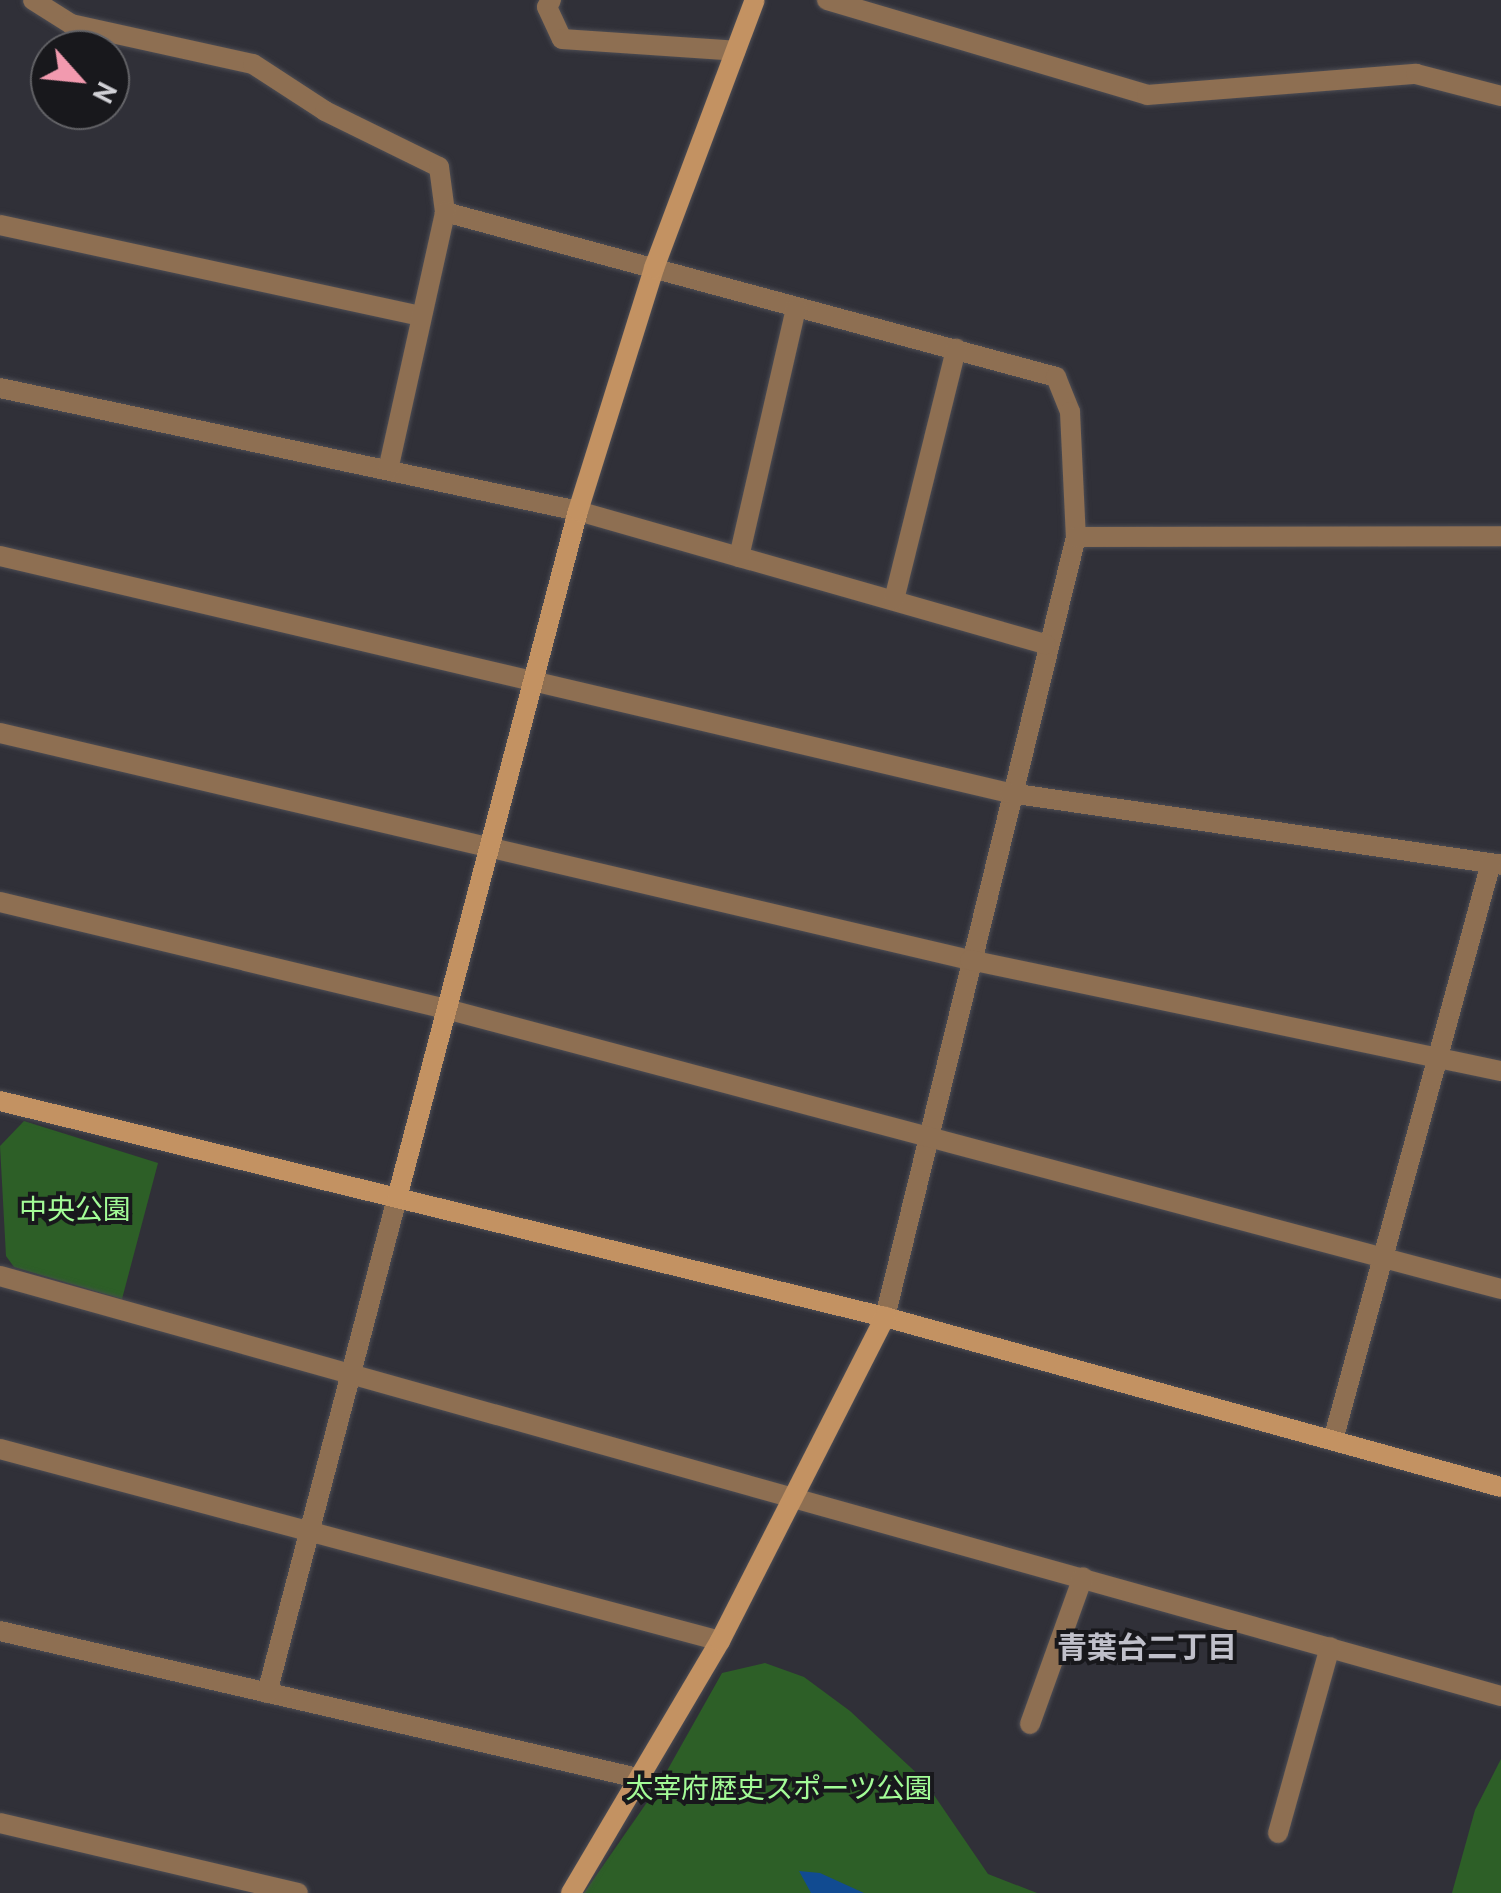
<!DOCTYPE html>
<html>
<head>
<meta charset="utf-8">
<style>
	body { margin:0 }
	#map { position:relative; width:1501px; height:1893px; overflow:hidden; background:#303038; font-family:"PT Sans","Noto Sans JP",sans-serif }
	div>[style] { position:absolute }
	.green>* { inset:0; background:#2d5f27 }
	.water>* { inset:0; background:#114b91 }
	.roads { filter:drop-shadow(0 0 2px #4d4d54) drop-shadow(0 0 2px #4d4d54) }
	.street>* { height:20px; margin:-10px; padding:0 10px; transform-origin:10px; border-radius:10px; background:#8e6f52 }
	.secondary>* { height:20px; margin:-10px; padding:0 10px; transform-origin:10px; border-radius:10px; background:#c39262 }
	span { translate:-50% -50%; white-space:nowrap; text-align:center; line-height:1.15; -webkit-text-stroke:8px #18181c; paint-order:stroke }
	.park-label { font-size:28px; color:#a3fc97 }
	.neighbourhood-label { font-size:30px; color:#c0c0ca; font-weight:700 }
	.north { position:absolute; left:30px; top:30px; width:100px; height:100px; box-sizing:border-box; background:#18181c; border:2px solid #626266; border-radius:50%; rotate:117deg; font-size:28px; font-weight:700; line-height:40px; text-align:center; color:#d1d1d6 }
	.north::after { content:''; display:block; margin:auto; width:35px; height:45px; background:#f29aaf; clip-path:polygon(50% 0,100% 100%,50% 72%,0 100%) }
</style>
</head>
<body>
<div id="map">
	<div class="green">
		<i style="clip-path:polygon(24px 1121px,158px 1163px,122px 1299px,14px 1267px,6px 1256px,0 1146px)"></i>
		<i style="clip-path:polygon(765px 1663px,804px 1677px,850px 1711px,923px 1779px,988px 1874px,1037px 1893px,584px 1893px,659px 1785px,722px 1673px)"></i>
		<i style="clip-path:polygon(1501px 1759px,1501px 1893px,1452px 1893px,1475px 1810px)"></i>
	</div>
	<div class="water">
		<i style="clip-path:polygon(799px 1871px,820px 1873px,864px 1893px,811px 1893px)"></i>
	</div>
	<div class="roads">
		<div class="street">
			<i style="left:33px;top:0;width:45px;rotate:32.3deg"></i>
			<i style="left:71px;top:24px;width:186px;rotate:12.4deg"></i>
			<i style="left:253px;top:64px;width:86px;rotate:33.1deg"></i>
			<i style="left:325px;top:111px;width:127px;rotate:26.2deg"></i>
			<i style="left:439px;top:167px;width:45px;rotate:82.4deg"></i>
			<i style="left:445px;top:212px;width:633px;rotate:15.11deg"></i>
			<i style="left:1056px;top:377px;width:38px;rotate:68deg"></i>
			<i style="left:1070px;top:412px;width:125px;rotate:87.3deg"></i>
			<i style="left:1076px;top:537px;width:803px;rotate:103.76deg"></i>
			<i style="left:551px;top:0;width:8px;rotate:120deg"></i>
			<i style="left:547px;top:7px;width:35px;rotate:65deg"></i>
			<i style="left:562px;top:39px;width:174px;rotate:3.9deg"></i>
			<i style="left:827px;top:0;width:334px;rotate:16.5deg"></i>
			<i style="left:1147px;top:95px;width:270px;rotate:-4.5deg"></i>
			<i style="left:1416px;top:74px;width:88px;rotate:14.5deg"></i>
			<i style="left:0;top:225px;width:431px;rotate:12.2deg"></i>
			<i style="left:0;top:388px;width:591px;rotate:12.01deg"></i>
			<i style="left:578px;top:511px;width:486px;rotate:15.9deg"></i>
			<i style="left:388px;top:470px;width:264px;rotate:-77.5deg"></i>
			<i style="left:1076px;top:537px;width:425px;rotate:-0.1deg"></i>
			<i style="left:0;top:556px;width:1037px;rotate:13.21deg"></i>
			<i style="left:1010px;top:793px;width:496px;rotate:8.3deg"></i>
			<i style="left:739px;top:557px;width:255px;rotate:-77.1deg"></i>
			<i style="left:894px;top:600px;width:259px;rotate:-76.1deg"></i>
			<i style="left:0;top:733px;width:996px;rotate:13.17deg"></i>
			<i style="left:970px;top:960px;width:542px;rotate:11.81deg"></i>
			<i style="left:0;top:902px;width:463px;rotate:13.5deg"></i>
			<i style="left:450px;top:1010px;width:1087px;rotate:14.87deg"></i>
			<i style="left:0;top:1276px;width:1559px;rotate:15.63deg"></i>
			<i style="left:1333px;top:1440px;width:598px;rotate:-74.69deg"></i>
			<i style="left:0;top:1449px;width:745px;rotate:14.93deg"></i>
			<i style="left:0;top:1631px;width:659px;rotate:12.98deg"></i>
			<i style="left:267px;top:1693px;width:512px;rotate:-75.28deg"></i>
			<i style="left:1030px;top:1724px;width:156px;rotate:-70.2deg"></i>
			<i style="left:0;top:1823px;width:306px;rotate:13.2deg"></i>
			<i style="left:1278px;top:1833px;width:193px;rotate:-74.4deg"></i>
		</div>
		<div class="secondary">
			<i style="left:0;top:1101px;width:911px;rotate:13.72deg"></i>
			<i style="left:885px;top:1317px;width:639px;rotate:15.43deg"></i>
			<i style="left:397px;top:1198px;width:710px;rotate:-75.24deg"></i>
			<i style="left:578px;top:511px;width:255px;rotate:-72.6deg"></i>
			<i style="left:654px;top:268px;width:286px;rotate:-69.4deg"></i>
			<i style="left:571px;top:1893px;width:293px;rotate:-59.4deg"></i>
			<i style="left:720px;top:1641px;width:364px;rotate:-63deg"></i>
		</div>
	</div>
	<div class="park-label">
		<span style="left:75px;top:1209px">中央公園</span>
		<span style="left:779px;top:1788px">太宰府歴史スポーツ公園</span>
	</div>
	<div class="neighbourhood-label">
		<span style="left:1147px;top:1647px">青葉台二丁目</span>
	</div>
	<div class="north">N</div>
</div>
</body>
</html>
